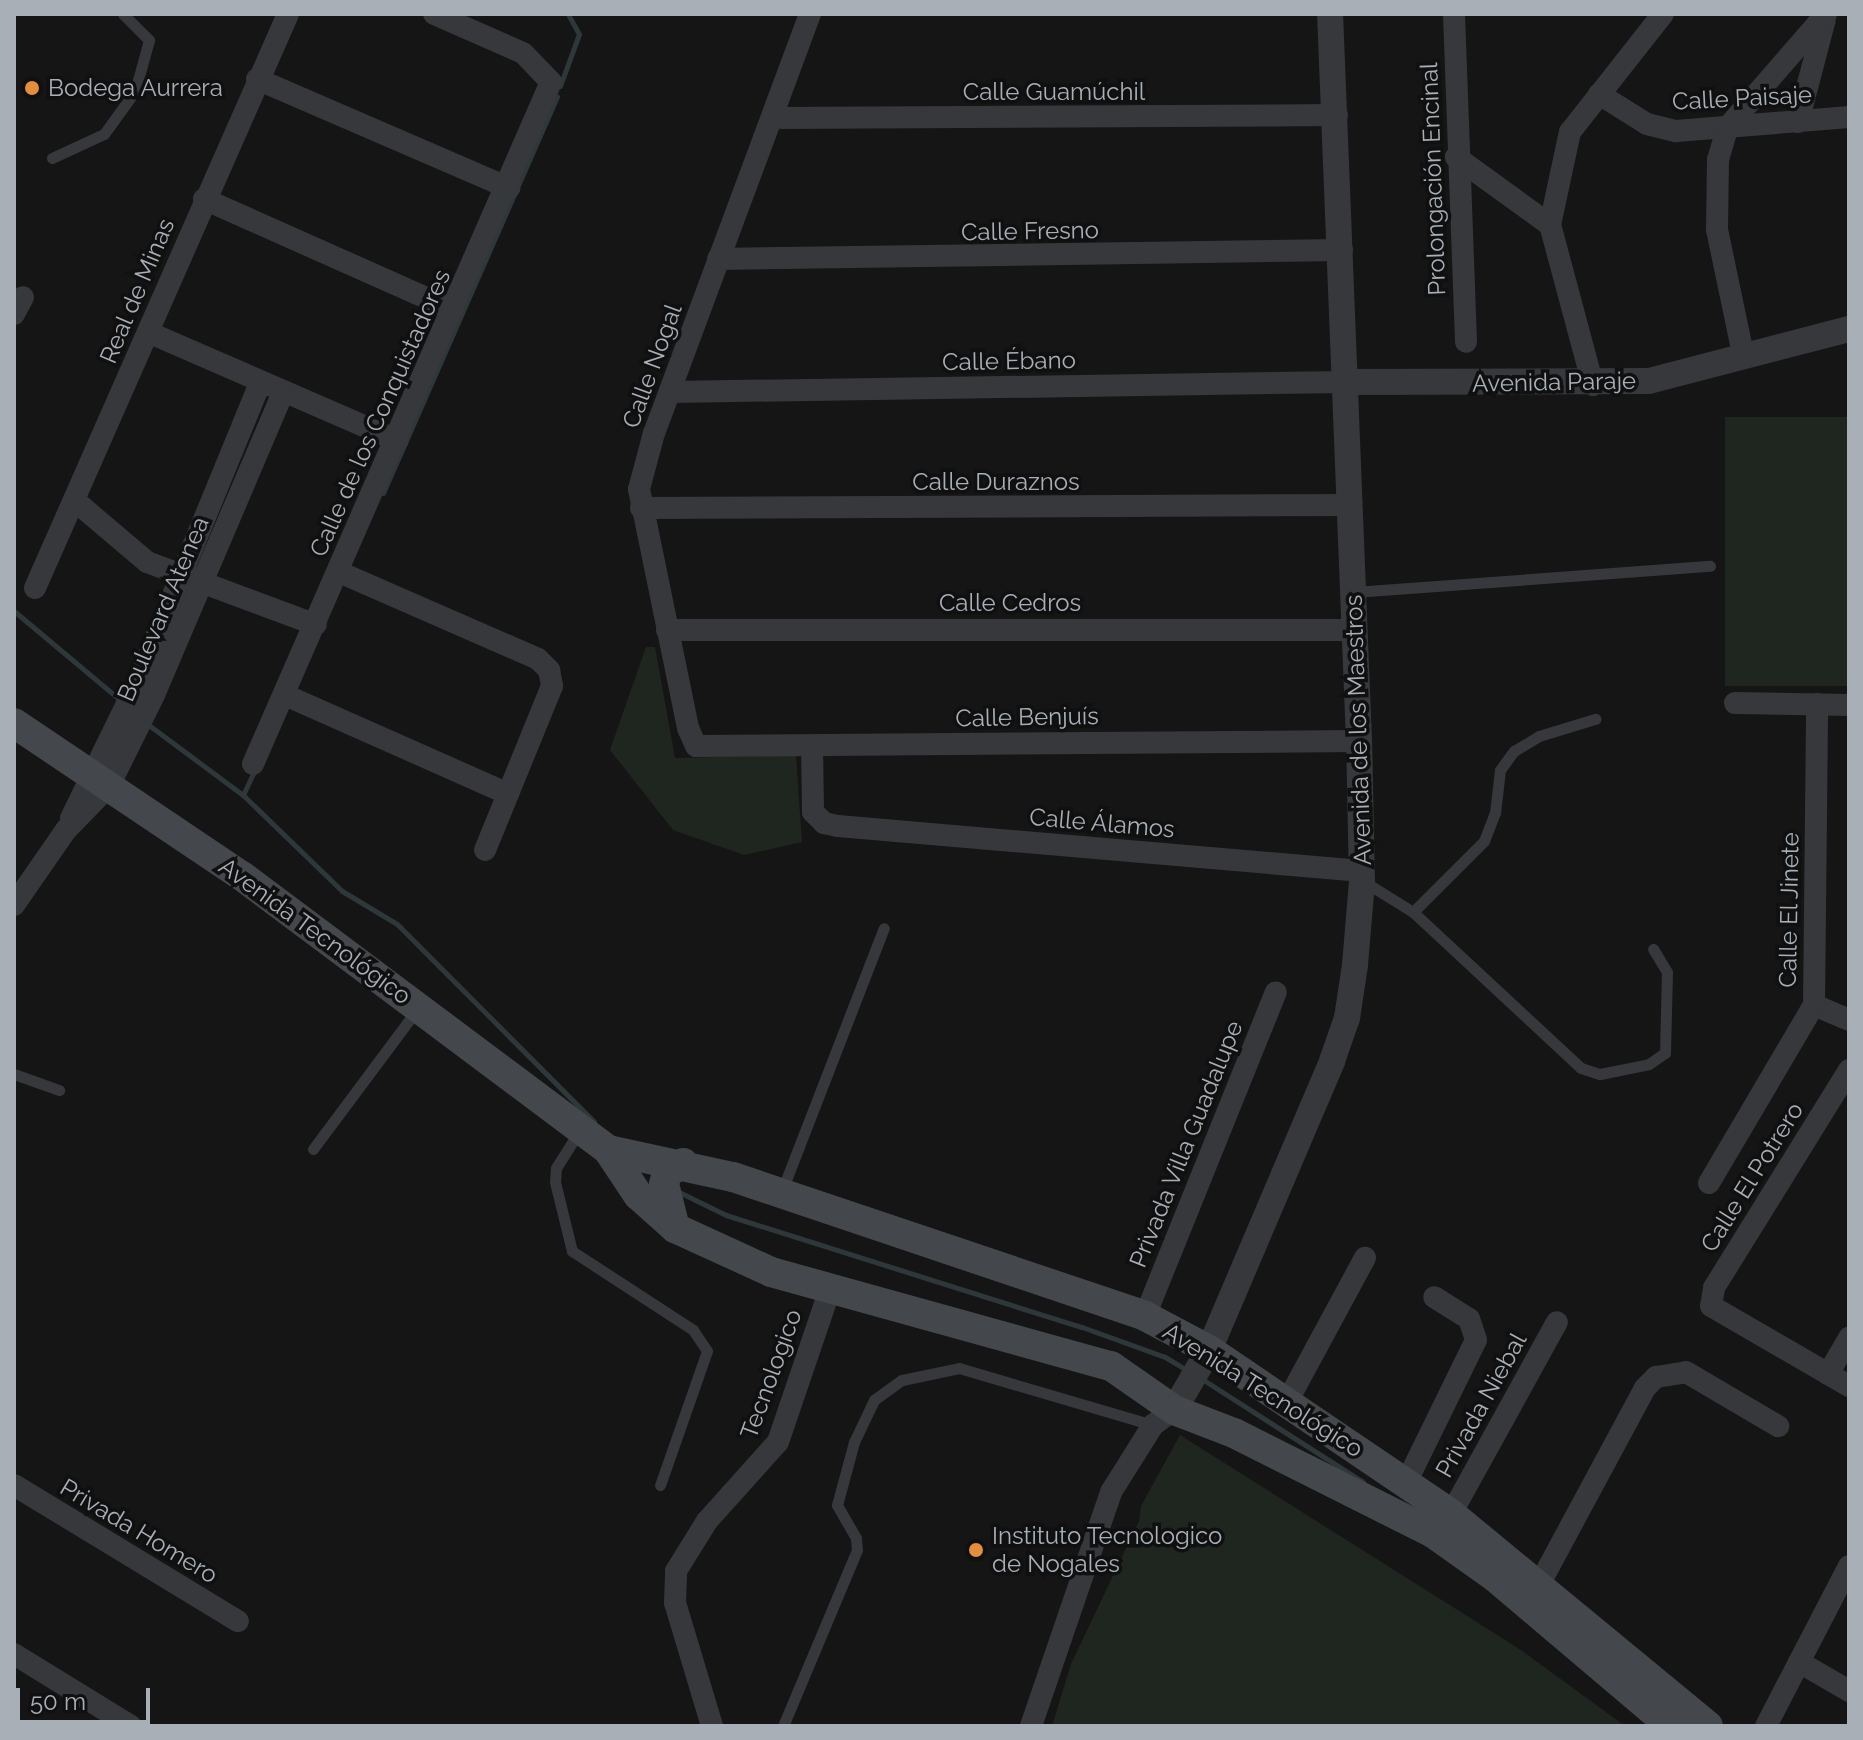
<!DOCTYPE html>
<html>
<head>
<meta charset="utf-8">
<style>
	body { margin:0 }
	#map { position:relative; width:1863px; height:1740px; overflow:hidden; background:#151516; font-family:Raleway,sans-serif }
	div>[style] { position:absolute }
	.green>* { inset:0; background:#1f261f; transform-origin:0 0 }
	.stream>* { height:5px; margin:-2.5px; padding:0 2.5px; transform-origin:2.5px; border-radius:2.5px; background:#2e383b }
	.service>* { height:11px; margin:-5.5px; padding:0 5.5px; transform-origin:5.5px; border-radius:5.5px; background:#36383b }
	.minor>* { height:22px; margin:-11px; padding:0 11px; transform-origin:11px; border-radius:11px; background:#36383b }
	.tertiary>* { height:26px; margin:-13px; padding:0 13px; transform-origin:13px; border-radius:13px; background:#36383b }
	.secondary>* { height:30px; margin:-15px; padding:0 15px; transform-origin:15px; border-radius:15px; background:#44474b }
	.dots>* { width:22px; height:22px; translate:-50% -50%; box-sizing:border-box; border:4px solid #101011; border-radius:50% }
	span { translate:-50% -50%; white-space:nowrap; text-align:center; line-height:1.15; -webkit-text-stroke:7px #101011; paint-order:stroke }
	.poi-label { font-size:24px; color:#a8afb6 }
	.left { translate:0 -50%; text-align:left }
	.street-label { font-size:24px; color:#a8afb6 }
	.frame { position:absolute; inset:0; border:16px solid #a8afb6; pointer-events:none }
	.scale { position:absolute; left:16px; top:1688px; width:134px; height:36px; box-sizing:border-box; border:4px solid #a8afb6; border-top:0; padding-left:10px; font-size:24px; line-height:28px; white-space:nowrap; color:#a8afb6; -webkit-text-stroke:6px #101011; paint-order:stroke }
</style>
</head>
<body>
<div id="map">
	<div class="green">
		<i style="left:1849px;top:417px;width:269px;height:124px;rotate:90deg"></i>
		<i style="clip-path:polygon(646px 647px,655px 647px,675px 758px,796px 755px,802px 842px,744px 855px,673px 830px,610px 750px)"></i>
		<i style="clip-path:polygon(1180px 1435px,1521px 1650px,1625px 1726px,1052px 1726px,1071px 1664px,1139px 1521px,1141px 1506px)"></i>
	</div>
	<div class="stream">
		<i style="left:560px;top:86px;width:55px;rotate:-69.9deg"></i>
		<i style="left:579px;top:34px;width:23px;rotate:-119deg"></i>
		<i style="left:383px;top:493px;width:433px;rotate:-66.3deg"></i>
		<i style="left:14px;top:611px;width:138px;rotate:40deg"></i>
		<i style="left:146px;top:723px;width:121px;rotate:36.6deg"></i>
		<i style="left:243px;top:795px;width:138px;rotate:44.1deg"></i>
		<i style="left:342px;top:891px;width:64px;rotate:31deg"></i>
		<i style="left:397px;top:924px;width:279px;rotate:45.1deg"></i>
		<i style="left:243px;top:795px;width:26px;rotate:-65deg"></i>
		<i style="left:677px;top:1191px;width:55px;rotate:26.1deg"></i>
		<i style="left:726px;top:1215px;width:373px;rotate:17.5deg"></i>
		<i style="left:1082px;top:1327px;width:88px;rotate:19.9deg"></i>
		<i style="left:1165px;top:1357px;width:26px;rotate:31deg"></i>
		<i style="left:1202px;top:1379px;width:191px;rotate:32.6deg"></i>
	</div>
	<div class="service">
		<i style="left:52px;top:158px;width:57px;rotate:-24.8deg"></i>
		<i style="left:104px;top:134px;width:53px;rotate:-54.2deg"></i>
		<i style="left:135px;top:91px;width:53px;rotate:-74.6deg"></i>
		<i style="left:149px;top:40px;width:37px;rotate:-135deg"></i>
		<i style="left:1354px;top:592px;width:357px;rotate:-4.2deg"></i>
		<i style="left:1363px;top:881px;width:59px;rotate:31.8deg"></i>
		<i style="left:1413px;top:912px;width:229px;rotate:42.9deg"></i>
		<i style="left:1581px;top:1068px;width:20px;rotate:18deg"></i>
		<i style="left:1600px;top:1074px;width:50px;rotate:-11.5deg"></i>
		<i style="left:1649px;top:1064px;width:19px;rotate:-35deg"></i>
		<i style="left:1665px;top:1053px;width:81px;rotate:-88.6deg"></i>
		<i style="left:1667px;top:972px;width:27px;rotate:-121deg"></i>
		<i style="left:1413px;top:912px;width:100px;rotate:-45deg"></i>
		<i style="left:1484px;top:841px;width:30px;rotate:-69deg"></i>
		<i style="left:1495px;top:813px;width:43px;rotate:-83.4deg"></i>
		<i style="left:1500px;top:770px;width:24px;rotate:-54deg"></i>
		<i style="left:1514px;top:751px;width:29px;rotate:-31deg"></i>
		<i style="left:1539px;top:736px;width:59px;rotate:-16.9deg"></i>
		<i style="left:14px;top:1074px;width:48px;rotate:19.6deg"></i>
		<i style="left:580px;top:1130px;width:45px;rotate:122.3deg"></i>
		<i style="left:556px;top:1168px;width:14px;rotate:94deg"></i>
		<i style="left:555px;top:1182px;width:71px;rotate:76.2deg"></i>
		<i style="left:572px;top:1251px;width:145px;rotate:33.1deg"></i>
		<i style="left:693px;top:1330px;width:25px;rotate:56deg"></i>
		<i style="left:707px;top:1351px;width:142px;rotate:109.3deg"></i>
		<i style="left:313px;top:1149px;width:176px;rotate:-53.3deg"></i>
		<i style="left:781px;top:1193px;width:284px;rotate:-68.8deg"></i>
		<i style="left:783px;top:1726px;width:191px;rotate:-67.2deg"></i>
		<i style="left:857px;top:1550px;width:12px;rotate:-95deg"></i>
		<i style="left:856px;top:1538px;width:38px;rotate:-120deg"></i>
		<i style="left:837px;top:1505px;width:65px;rotate:-74.9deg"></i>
		<i style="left:854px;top:1442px;width:47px;rotate:-64.5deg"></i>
		<i style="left:874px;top:1400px;width:34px;rotate:-36deg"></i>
		<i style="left:902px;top:1380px;width:58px;rotate:-11.9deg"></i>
		<i style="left:959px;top:1368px;width:202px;rotate:16.4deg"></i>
	</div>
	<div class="minor">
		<i style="left:810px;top:14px;width:447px;rotate:110.4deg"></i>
		<i style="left:654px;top:433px;width:58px;rotate:105deg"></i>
		<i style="left:639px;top:489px;width:244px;rotate:78.4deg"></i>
		<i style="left:688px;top:728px;width:20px;rotate:66deg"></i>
		<i style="left:696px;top:746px;width:663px;rotate:-0.43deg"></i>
		<i style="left:1454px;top:14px;width:328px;rotate:87.9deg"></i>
		<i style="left:257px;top:79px;width:275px;rotate:23.4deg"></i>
		<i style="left:1599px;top:94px;width:57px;rotate:32deg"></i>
		<i style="left:1647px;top:124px;width:30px;rotate:14deg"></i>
		<i style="left:1676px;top:131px;width:174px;rotate:-4.6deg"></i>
		<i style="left:772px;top:118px;width:565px;rotate:-0.3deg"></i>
		<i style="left:1798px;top:122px;width:106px;rotate:-75.3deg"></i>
		<i style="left:1456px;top:157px;width:116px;rotate:35.9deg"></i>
		<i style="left:204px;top:199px;width:273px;rotate:24deg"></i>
		<i style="left:718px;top:259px;width:624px;rotate:-0.83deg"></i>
		<i style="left:14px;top:314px;width:19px;rotate:-62deg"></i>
		<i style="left:150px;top:333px;width:270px;rotate:23.5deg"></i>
		<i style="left:1743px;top:354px;width:127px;rotate:-101.8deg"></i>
		<i style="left:1717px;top:230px;width:70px;rotate:-89.2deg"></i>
		<i style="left:1718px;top:160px;width:33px;rotate:-74deg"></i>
		<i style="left:1727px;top:128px;width:151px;rotate:-49deg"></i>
		<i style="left:1593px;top:385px;width:166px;rotate:-105deg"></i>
		<i style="left:1550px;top:225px;width:95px;rotate:-77.9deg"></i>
		<i style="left:1570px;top:132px;width:150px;rotate:-51.8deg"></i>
		<i style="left:671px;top:392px;width:677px;rotate:-0.85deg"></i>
		<i style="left:74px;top:500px;width:96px;rotate:40.3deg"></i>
		<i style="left:147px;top:562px;width:180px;rotate:20.4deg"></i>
		<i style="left:641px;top:508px;width:710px;rotate:-0.24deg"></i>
		<i style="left:339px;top:572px;width:217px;rotate:23.6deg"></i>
		<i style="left:538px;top:659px;width:16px;rotate:45deg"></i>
		<i style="left:549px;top:670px;width:16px;rotate:79deg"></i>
		<i style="left:552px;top:686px;width:177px;rotate:112.2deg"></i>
		<i style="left:35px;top:588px;width:627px;rotate:-66.21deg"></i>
		<i style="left:667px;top:630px;width:687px"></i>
		<i style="left:285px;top:695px;width:244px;rotate:23.9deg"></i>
		<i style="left:1735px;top:703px;width:114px;rotate:1deg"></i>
		<i style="left:812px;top:746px;width:66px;rotate:89.1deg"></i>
		<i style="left:813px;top:812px;width:16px;rotate:45deg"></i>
		<i style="left:824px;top:823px;width:14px;rotate:12deg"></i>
		<i style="left:838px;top:826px;width:526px;rotate:4.91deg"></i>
		<i style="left:253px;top:764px;width:744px;rotate:-66.4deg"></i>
		<i style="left:551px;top:82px;width:40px;rotate:-134deg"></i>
		<i style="left:523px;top:53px;width:97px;rotate:-156.3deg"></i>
		<i style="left:71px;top:818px;width:150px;rotate:-63.9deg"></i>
		<i style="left:137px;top:683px;width:324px;rotate:-67.7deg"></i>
		<i style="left:14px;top:905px;width:91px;rotate:-55.3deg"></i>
		<i style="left:66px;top:830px;width:62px;rotate:-45.7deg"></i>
		<i style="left:109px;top:786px;width:102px;rotate:-63.7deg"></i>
		<i style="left:154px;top:695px;width:328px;rotate:-66.9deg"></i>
		<i style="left:1814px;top:1005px;width:38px;rotate:23deg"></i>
		<i style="left:1849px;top:1070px;width:256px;rotate:121.8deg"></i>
		<i style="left:1714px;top:1288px;width:18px;rotate:99deg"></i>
		<i style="left:1711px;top:1306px;width:160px;rotate:30.1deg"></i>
		<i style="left:1709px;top:1183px;width:207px;rotate:-59.5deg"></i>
		<i style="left:1814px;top:1005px;width:301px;rotate:-89.4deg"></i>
		<i style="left:1145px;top:1316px;width:349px;rotate:-68deg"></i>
		<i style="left:1828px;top:1374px;width:42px;rotate:-59.7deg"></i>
		<i style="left:1287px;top:1402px;width:164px;rotate:-61.6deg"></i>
		<i style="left:1406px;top:1483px;width:159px;rotate:-63.9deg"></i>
		<i style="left:1476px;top:1340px;width:22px;rotate:-108deg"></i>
		<i style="left:1469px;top:1319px;width:41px;rotate:-147.8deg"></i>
		<i style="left:14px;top:1485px;width:262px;rotate:31.3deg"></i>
		<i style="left:1451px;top:1514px;width:219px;rotate:-61.1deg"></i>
		<i style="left:1540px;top:1583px;width:221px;rotate:-61.7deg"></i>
		<i style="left:1645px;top:1388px;width:16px;rotate:-45deg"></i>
		<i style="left:1656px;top:1377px;width:30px;rotate:-9deg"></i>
		<i style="left:1686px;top:1372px;width:107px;rotate:30.4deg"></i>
		<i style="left:14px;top:1654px;width:137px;rotate:31.6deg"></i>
		<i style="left:1799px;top:1662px;width:58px;rotate:30.1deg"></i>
		<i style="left:712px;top:1726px;width:128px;rotate:-106.7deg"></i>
		<i style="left:675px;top:1603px;width:32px;rotate:-88deg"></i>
		<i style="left:676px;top:1571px;width:59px;rotate:-58.2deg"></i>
		<i style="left:707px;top:1521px;width:106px;rotate:-48.1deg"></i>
		<i style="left:778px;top:1442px;width:162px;rotate:-71.2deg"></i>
		<i style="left:1031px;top:1726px;width:247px;rotate:-71.1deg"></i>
		<i style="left:1111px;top:1492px;width:79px;rotate:-57.9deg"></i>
		<i style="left:1153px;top:1425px;width:26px;rotate:-36deg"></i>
		<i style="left:1766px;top:1726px;width:180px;rotate:-62.6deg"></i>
	</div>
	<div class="tertiary">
		<i style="left:1348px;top:382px;width:301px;rotate:-0.2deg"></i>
		<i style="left:1649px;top:381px;width:207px;rotate:-14.6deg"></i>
		<i style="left:1174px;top:1410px;width:69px;rotate:-59.7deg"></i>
		<i style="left:1209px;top:1350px;width:314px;rotate:-66.9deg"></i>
		<i style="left:1332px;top:1061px;width:46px;rotate:-70.8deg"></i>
		<i style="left:1347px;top:1018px;width:54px;rotate:-81.4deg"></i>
		<i style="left:1355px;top:965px;width:84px;rotate:-85.2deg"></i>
		<i style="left:1362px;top:881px;width:140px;rotate:-91.2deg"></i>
		<i style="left:1359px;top:741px;width:728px;rotate:-92.28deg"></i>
	</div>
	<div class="secondary">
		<i style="left:14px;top:723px;width:275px;rotate:33.9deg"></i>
		<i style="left:242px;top:876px;width:457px;rotate:36.8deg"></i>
		<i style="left:608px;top:1150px;width:54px;rotate:56.3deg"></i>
		<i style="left:638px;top:1195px;width:50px;rotate:41.7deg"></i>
		<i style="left:675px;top:1228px;width:106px;rotate:24.6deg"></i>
		<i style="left:771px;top:1272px;width:353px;rotate:15.5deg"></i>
		<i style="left:1111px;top:1366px;width:77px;rotate:34.9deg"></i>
		<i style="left:1174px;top:1410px;width:64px;rotate:21deg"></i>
		<i style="left:1234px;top:1433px;width:223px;rotate:26.7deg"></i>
		<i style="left:1433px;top:1533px;width:76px;rotate:35.4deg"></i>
		<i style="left:1495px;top:1577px;width:231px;rotate:40.3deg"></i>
		<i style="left:608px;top:1150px;width:128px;rotate:12.2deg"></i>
		<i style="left:733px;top:1177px;width:435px;rotate:18.6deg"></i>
		<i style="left:1145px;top:1316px;width:72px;rotate:28deg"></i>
		<i style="left:1209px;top:1350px;width:292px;rotate:34.1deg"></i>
		<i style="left:1451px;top:1514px;width:333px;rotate:39.5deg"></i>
		<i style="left:675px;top:1228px;width:45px;rotate:-104deg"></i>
		<i style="left:664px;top:1184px;width:11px;rotate:-75deg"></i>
		<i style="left:667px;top:1173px;width:19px;rotate:-32deg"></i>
	</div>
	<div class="dots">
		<i style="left:32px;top:88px;background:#e58d3e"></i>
		<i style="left:976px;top:1550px;background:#e58d3e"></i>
	</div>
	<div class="poi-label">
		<span class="left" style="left:48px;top:88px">Bodega Aurrera</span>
		<span class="left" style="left:992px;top:1550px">Instituto Tecnologico<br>de Nogales</span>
	</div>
	<div class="street-label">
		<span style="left:1054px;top:92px">Calle Guamúchil</span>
		<span style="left:1742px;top:98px;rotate:-3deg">Calle Paisaje</span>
		<span style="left:1433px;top:179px;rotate:-92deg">Prolongación Encinal</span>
		<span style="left:1030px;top:231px;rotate:-1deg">Calle Fresno</span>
		<span style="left:137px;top:291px;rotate:-67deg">Real de Minas</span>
		<span style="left:1009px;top:361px;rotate:-1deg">Calle Ébano</span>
		<span style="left:652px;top:366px;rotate:-70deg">Calle Nogal</span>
		<span style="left:1554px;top:382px;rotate:-1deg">Avenida Paraje</span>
		<span style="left:380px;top:413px;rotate:-66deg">Calle de los Conquistadores</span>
		<span style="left:996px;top:482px">Calle Duraznos</span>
		<span style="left:1010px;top:603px">Calle Cedros</span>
		<span style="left:163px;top:609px;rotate:-67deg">Boulevard Atenea</span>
		<span style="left:1027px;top:717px;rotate:-1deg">Calle Benjuís</span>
		<span style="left:1358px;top:730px;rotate:-92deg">Avenida de los Maestros</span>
		<span style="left:1102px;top:823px;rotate:5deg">Calle Álamos</span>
		<span style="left:1789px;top:910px;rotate:-89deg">Calle El Jinete</span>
		<span style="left:315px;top:931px;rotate:36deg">Avenida Tecnológico</span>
		<span style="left:1186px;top:1144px;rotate:-68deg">Privada Villa Guadalupe</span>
		<span style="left:1752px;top:1177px;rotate:-58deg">Calle El Potrero</span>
		<span style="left:771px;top:1374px;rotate:-70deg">Tecnologico</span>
		<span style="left:1263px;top:1390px;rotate:32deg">Avenida Tecnológico</span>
		<span style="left:1481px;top:1405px;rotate:-61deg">Privada Niebal</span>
		<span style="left:139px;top:1531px;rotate:31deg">Privada Homero</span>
	</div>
	<div class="frame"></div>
	<div class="scale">50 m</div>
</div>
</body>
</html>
